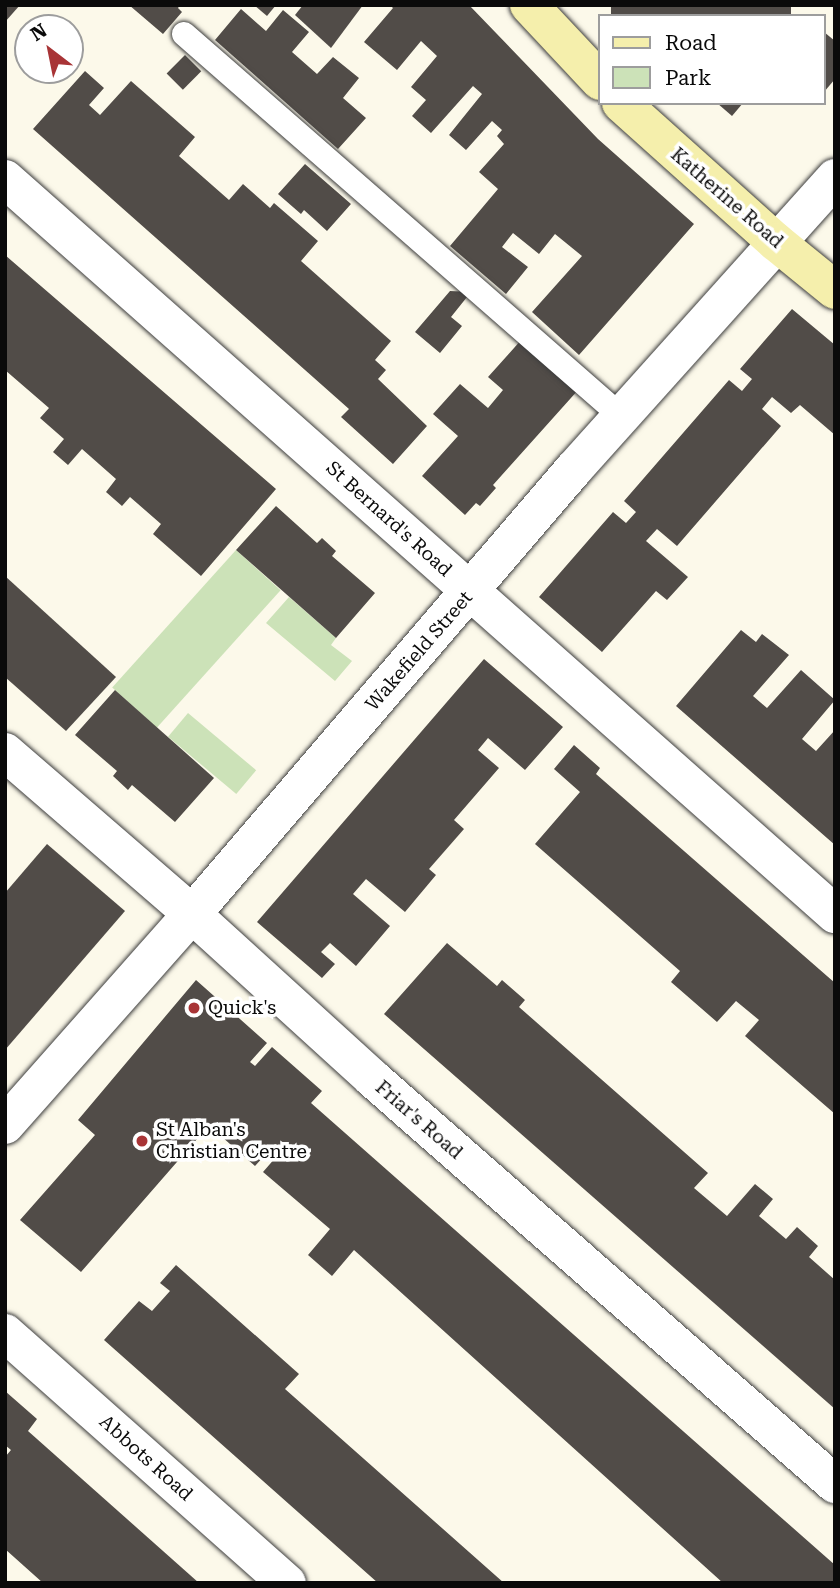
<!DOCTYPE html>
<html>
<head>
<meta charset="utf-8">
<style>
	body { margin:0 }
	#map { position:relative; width:840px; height:1588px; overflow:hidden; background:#fcf9ea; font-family:"Roboto Serif",serif }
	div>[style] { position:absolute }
	.green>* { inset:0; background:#cce2b8; transform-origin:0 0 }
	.building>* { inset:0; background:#514c48; transform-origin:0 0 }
	.roads { filter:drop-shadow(0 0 2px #3d3d3d) drop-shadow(0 0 2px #3d3d3d) }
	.lane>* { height:24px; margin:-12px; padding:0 12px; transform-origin:12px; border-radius:12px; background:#fff }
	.street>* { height:38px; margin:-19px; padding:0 19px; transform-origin:19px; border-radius:19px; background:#fff }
	.secondary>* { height:38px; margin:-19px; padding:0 19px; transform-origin:19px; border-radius:19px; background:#f5efac }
	.dots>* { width:19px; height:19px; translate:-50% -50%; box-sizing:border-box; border:4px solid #fff; border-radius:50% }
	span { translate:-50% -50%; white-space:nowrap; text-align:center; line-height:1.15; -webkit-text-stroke:7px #fff; paint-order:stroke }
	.street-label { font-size:19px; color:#0a0a0a }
	.poi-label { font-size:19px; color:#0a0a0a }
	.left { translate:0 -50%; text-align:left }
	.frame { position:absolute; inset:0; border:7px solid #0a0a0a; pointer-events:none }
	.legend { position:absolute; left:598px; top:14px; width:228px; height:91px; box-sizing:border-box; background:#fff; border:2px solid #9d9d9d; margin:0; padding:9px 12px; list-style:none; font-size:21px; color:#0a0a0a }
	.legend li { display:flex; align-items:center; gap:14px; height:35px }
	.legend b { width:35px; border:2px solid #9d9d9d }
	.north { position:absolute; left:14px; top:14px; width:70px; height:70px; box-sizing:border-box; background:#fff; border:2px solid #9d9d9d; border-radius:50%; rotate:328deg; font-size:19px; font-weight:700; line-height:28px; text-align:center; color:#0a0a0a }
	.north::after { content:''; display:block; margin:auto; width:24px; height:32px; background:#a83436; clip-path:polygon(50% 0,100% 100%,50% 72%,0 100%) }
</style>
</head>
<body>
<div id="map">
	<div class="green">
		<i style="left:236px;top:550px;width:60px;height:185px;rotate:42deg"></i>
		<i style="clip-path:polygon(289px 597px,336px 638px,331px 645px,352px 661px,335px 681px,266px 623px)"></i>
		<i style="left:188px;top:713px;width:89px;height:31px;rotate:40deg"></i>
	</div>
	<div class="building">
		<i style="clip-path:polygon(5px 5px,20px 5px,5px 22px)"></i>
		<i style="clip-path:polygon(129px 5px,180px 5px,178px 8px,182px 12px,163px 34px)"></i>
		<i style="clip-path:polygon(254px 5px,276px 5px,267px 16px)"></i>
		<i style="clip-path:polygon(303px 5px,363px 5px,331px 48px,295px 15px)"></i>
		<i style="clip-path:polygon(390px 5px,469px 5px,598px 139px,694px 224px,579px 355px,532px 312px,582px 256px,555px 234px,539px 254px,513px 233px,502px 247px,528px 267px,506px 294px,450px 246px,498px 189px,479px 172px,504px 144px,497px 136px,502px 130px,492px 121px,466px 150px,449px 135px,482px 94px,473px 86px,431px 133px,412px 116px,426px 100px,411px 87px,437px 56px,421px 41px,397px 70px,364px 42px,393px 8px)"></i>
		<i style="left:611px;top:5px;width:180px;height:15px"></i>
		<i style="clip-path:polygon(241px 9px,266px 31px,283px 10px,309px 32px,292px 52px,317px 74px,333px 57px,359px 78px,343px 98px,366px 118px,338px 149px,215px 40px)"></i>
		<i style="clip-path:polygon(824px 32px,835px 41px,835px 79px,824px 92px)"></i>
		<i style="left:185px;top:55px;width:23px;height:26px;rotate:45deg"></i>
		<i style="clip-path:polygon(85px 71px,104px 88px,89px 105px,100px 115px,131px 81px,195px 137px,179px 156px,229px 200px,243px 184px,270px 208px,274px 203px,318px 241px,301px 261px,391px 341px,375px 360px,386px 370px,378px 379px,427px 426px,393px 464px,341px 417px,349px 409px,33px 129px)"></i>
		<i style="clip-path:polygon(717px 103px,743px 103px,732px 116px)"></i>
		<i style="clip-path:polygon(305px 164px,351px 204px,327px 231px,304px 210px,301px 214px,278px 194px)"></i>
		<i style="clip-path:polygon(5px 255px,276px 489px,201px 576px,153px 534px,161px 524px,130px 497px,122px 506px,106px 492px,116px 479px,82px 449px,68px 465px,53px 452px,64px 439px,40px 418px,49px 408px,5px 370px)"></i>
		<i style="clip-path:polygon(450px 291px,471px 292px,451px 317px,462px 326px,440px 353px,415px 332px)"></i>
		<i style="clip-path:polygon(792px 309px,835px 345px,835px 435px,800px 405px,791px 413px,772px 397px,762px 409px,781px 426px,677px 546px,657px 529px,646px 541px,688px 577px,667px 600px,656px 591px,602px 652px,539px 597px,613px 512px,626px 523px,636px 512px,624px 501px,729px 380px,742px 391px,752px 379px,740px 369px)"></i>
		<i style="clip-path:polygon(522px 339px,579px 389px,493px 485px,496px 488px,480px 506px,476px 503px,465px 515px,422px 476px,458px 436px,433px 414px,460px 384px,488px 408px,503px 390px,488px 377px)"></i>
		<i style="clip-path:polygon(276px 506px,317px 543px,322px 538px,336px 551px,332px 556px,375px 593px,336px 638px,236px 550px)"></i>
		<i style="clip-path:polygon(5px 576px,116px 677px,66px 731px,5px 677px)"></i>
		<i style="clip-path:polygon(741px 630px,756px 642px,762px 634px,789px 655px,753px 696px,767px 708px,801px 670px,835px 700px,802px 739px,816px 751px,835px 730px,835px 845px,676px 706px)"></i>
		<i style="clip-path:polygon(484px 659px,563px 727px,525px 770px,488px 738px,478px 750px,499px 768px,454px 820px,464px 829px,429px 869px,436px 875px,405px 912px,366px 879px,353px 894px,390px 926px,356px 966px,330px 943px,321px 952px,335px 964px,322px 978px,257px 922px)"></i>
		<i style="clip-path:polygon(115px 690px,214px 778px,175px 822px,132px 785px,128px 790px,113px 776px,117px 771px,75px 735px)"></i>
		<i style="clip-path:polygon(574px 745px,600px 768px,596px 774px,835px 983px,835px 1114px,745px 1036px,759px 1020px,736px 1001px,717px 1022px,671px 982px,680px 971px,535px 844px,580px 792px,554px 769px)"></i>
		<i style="clip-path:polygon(47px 844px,125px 911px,5px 1050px,5px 893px)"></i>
		<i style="clip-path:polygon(447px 943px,497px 986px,502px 980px,525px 1000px,519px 1007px,708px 1173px,694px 1188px,727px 1216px,755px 1184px,773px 1199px,759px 1216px,786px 1239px,797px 1227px,818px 1246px,809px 1257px,835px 1280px,835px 1409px,384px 1014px)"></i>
		<i style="clip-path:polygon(196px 980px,267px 1043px,250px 1062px,255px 1066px,272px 1047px,322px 1091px,311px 1103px,835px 1565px,835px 1583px,723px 1583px,354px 1250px,332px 1276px,308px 1255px,330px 1229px,263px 1172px,283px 1149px,275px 1144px,255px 1166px,205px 1122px,192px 1135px,197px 1139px,81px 1272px,20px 1220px,95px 1135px,78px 1120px)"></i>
		<i style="clip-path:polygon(176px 1265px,299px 1374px,285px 1389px,504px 1583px,378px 1583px,104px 1340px,139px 1301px,152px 1311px,170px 1291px,160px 1283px)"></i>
		<i style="clip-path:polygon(5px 1391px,37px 1419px,28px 1431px,199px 1583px,43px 1583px,5px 1549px,5px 1457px,11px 1450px,5px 1445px)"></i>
	</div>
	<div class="roads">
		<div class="lane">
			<i style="left:184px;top:34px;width:580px;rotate:41.16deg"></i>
		</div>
		<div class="street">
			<i style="left:5px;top:179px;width:1109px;rotate:41.53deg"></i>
			<i style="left:5px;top:752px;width:247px;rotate:40.9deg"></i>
			<i style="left:192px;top:914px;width:244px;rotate:42.3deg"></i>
			<i style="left:372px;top:1078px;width:616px;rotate:41.25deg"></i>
			<i style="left:5px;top:1125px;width:282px;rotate:-48.5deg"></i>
			<i style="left:192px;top:914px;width:586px;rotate:-49.36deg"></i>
			<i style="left:574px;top:469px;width:391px;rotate:-48.1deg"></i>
			<i style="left:5px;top:1333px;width:377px;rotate:41.6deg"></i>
		</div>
		<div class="secondary">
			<i style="left:529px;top:5px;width:104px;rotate:46.9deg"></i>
			<i style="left:621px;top:103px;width:208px;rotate:41.9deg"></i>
			<i style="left:776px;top:242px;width:76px;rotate:39.1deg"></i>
		</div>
	</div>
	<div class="dots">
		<i style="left:194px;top:1008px;background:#a83436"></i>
		<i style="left:142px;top:1141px;background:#a83436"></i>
	</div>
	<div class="street-label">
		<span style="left:727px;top:198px;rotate:41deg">Katherine Road</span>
		<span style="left:389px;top:519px;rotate:42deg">St Bernard's Road</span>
		<span style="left:419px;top:651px;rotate:-49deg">Wakefield Street</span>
		<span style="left:419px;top:1120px;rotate:41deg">Friar's Road</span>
		<span style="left:146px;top:1458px;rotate:42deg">Abbots Road</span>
	</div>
	<div class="poi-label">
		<span class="left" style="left:208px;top:1008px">Quick's</span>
		<span class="left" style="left:156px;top:1141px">St Alban's<br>Christian Centre</span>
	</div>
	<div class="frame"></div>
	<ul class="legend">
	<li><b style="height:9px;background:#f5efac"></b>Road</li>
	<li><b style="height:19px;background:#cce2b8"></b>Park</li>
	</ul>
	<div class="north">N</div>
</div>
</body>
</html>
